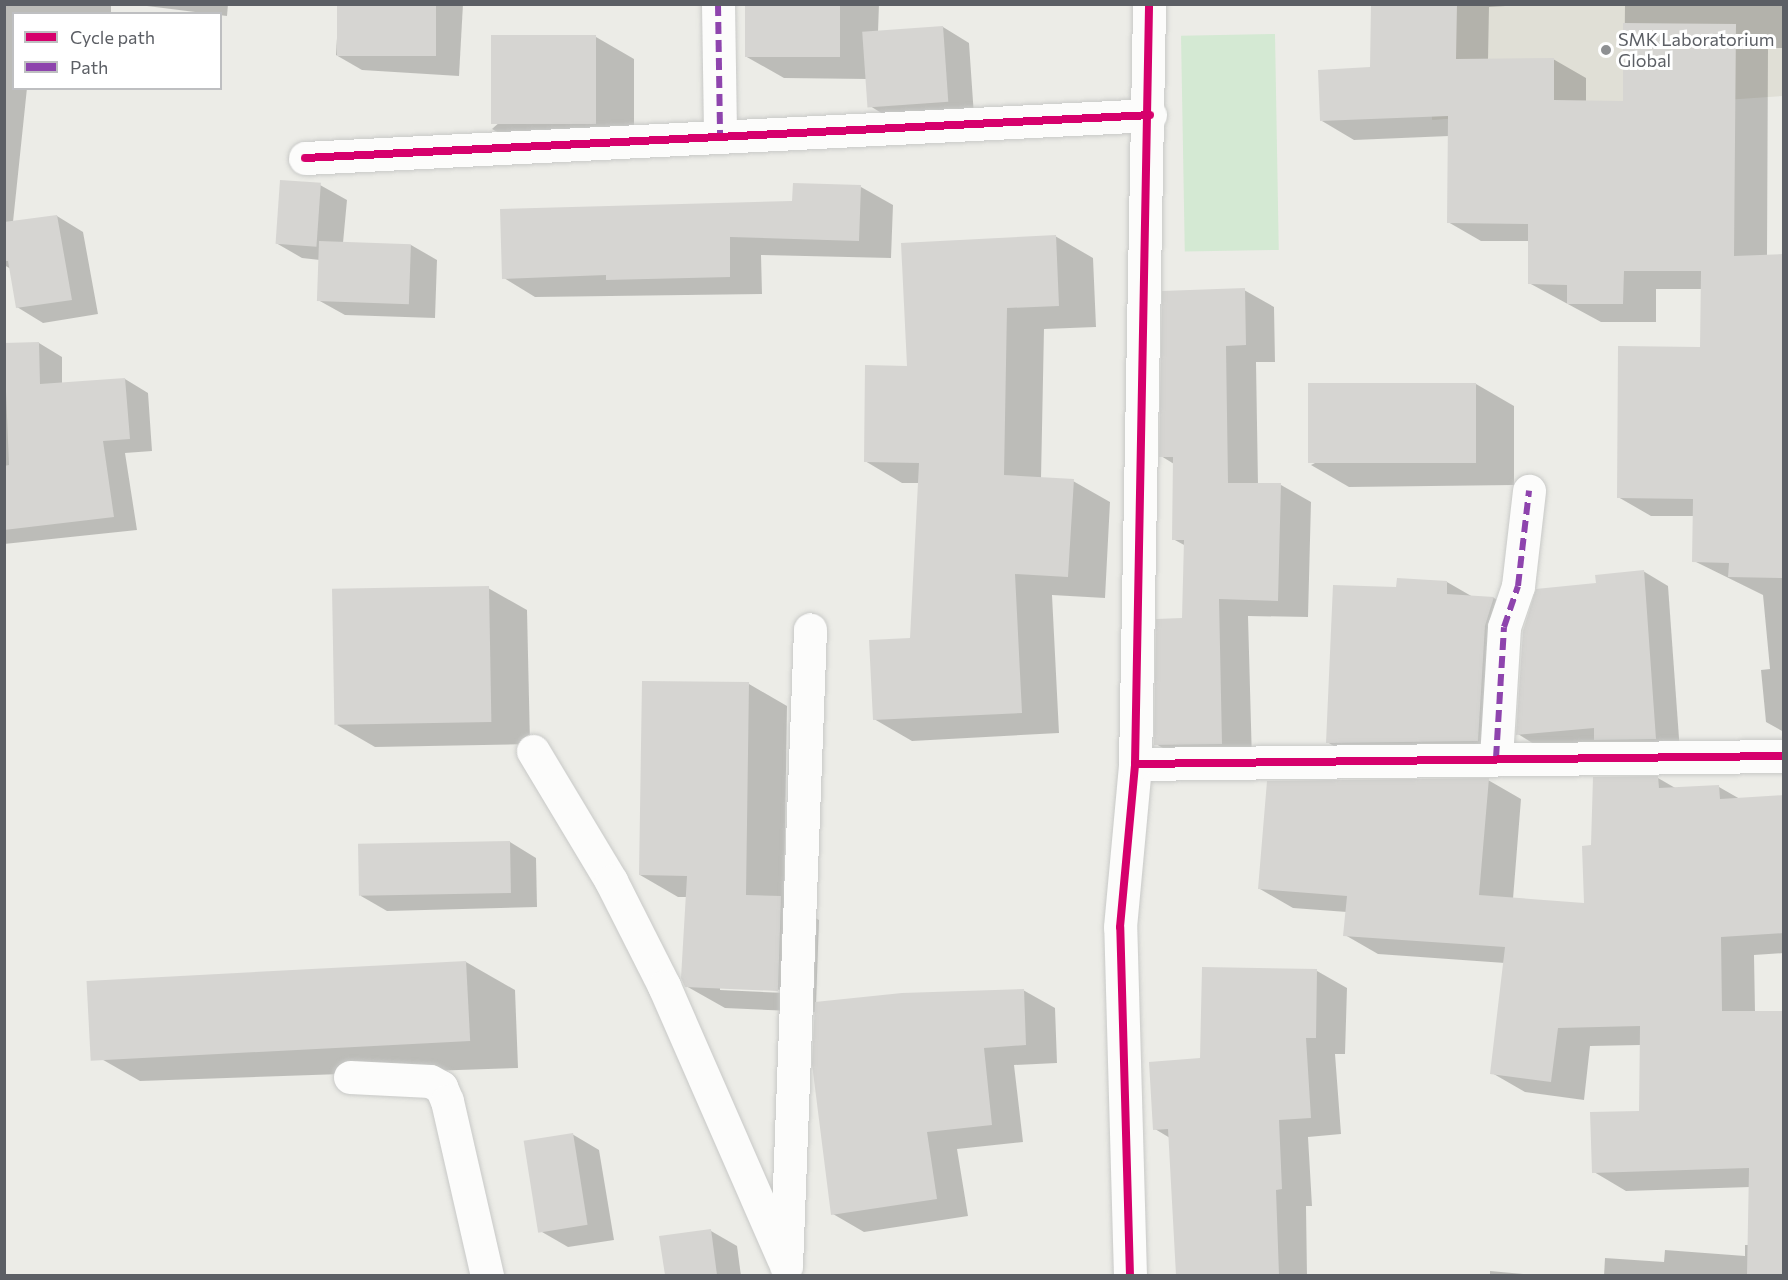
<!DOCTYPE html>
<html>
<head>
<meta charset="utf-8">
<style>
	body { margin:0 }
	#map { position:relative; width:1788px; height:1280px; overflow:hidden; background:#ecece7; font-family:Commissioner,sans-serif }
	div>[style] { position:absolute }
	.education>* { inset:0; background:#e0dfd6 }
	.green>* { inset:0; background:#d4e9d3; transform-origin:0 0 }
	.shadow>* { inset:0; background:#0003 }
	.building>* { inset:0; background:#d6d5d2; transform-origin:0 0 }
	.roads { filter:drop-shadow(0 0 2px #c8c9c7) drop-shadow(0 0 2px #c8c9c7) }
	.minor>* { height:33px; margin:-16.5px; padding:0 16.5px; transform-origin:16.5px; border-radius:16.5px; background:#fcfcfb }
	.quiet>* { height:6px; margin-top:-3px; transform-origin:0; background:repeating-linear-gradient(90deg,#8e44ad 0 12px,transparent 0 18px) }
	.cycleway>* { height:8px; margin:-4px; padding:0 4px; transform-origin:4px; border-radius:4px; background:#d6006c }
	.dots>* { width:16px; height:16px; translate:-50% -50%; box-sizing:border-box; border:3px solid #fff; border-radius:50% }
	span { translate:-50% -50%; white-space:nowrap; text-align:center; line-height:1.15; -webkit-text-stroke:6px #fff; paint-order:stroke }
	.poi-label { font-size:18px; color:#5c5f65 }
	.left { translate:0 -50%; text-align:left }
	.frame { position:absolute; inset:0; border:6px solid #5c5f65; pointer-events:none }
	.legend { position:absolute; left:12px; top:12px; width:210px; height:78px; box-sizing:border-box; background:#fff; border:2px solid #bebfc1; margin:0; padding:8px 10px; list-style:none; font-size:18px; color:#5c5f65 }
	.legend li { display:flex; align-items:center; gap:12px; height:30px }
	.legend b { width:30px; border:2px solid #bebfc1 }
</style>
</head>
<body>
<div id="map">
	<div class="education">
		<i style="clip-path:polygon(1428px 5px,1783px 5px,1783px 96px,1432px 120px)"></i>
	</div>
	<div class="green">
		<i style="left:1275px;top:34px;width:216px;height:94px;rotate:89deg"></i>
	</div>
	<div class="shadow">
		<i style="clip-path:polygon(4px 4px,111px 4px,111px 12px,14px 14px,14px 88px,27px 88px,13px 222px,57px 216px,83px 232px,98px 314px,43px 323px,17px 307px,11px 269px,4px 265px)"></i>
		<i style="clip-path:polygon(131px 4px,228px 4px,227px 16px)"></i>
		<i style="clip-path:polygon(339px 4px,463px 4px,459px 76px,362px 70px,336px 55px)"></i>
		<i style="clip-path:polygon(746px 4px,879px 4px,878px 32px,943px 27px,969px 43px,974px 116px,896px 122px,870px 106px,867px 79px,784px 78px,745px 56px)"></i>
		<i style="clip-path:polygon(1372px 4px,1539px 4px,1489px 7px,1488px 60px,1553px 59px,1586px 78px,1586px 102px,1624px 102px,1625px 4px,1784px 4px,1784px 48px,1768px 48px,1767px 256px,1784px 255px,1784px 732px,1766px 722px,1761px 670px,1770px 669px,1763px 595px,1694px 561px,1694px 516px,1651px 516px,1618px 497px,1702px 348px,1702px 289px,1656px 289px,1656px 322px,1601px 322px,1529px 283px,1529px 241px,1481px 241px,1448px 222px,1449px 136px,1354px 140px,1322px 121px,1371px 69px)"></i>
		<i style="clip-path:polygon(596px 37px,634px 59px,634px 146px,531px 151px,492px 129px)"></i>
		<i style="clip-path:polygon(320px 185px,347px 200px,343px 243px,411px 245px,437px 260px,435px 318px,345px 315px,318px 300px,320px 260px,302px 258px,276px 243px)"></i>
		<i style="clip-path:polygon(861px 187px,893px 205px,891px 258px,761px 255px,762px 294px,535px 297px,504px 278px)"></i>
		<i style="clip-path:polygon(1055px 236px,1093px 258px,1096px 327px,1044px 329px,1041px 479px,1073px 481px,1110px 502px,1105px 598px,1052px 595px,1059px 733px,912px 741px,874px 719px,911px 640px,920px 483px,902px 483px,865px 461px,908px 367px)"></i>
		<i style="clip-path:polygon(1244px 290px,1274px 307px,1275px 362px,1256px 362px,1258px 485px,1281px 485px,1311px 502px,1308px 617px,1248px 616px,1252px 761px,1185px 761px,1156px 744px,1184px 619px,1186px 546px,1173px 539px,1174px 464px,1161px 456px)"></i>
		<i style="clip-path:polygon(39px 343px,62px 357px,62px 384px,125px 379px,148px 393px,152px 451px,125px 453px,137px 530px,4px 544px,4px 345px)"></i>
		<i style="clip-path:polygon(1476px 384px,1514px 406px,1514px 485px,1349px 487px,1311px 465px)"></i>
		<i style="clip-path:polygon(1643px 571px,1668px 586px,1680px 752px,1542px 749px,1518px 734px,1598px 585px)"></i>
		<i style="clip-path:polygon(1398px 580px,1447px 582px,1473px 597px,1494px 598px,1525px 616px,1516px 644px,1509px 758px,1358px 760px,1327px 742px,1398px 589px)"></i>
		<i style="clip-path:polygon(488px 588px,527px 610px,530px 744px,375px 747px,337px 725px)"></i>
		<i style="clip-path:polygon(evenodd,749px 684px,787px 706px,784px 900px,819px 920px,816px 1004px,1023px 990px,1055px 1008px,1057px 1063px,1014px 1065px,1023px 1142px,957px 1149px,968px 1216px,864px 1232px,833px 1214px,816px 1012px,725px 1008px,686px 986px,687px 897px,678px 897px,640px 875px,749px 684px,720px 987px,785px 990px,785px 993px,720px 990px,720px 987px)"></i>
		<i style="clip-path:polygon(1658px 778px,1677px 789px,1719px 787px,1740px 799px,1784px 796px,1784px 953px,1754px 955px,1755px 1012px,1784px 1012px,1784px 1276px,1604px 1276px,1605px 1258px,1664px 1262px,1665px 1250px,1745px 1256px,1745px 1245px,1749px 1245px,1750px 1187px,1626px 1191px,1594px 1172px,1641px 1112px,1641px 1045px,1590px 1046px,1584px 1100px,1525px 1092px,1492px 1073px,1505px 963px,1378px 954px,1345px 935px,1347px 912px,1293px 908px,1260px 889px,1488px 780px,1521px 799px,1513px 899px,1586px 904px,1593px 847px)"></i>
		<i style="clip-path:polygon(510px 842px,536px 858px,537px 907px,387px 911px,361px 896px,360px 846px)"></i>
		<i style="clip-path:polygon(466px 962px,515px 990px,518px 1068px,140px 1081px,91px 1053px)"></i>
		<i style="clip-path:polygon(1203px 968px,1317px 971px,1347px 988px,1345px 1054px,1335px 1054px,1341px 1134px,1308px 1137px,1312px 1206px,1306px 1206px,1307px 1276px,1177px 1276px,1170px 1138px,1155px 1129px,1201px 1060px)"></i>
		<i style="clip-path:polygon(572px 1134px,599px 1150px,614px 1240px,568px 1247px,542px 1232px)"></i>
		<i style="clip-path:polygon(711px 1231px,737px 1246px,741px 1276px,666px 1276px,661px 1237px)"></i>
		<i style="clip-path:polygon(1490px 1271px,1546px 1276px,1490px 1276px)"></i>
	</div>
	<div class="building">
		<i style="left:337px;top:4px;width:99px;height:52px"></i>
		<i style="left:745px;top:4px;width:95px;height:53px"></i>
		<i style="clip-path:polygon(1371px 4px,1457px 4px,1456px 59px,1554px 58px,1554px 100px,1623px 101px,1623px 23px,1736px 24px,1734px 256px,1784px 254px,1784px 578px,1728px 577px,1729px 563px,1692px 562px,1693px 499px,1617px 498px,1618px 346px,1700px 347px,1701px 271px,1624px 271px,1623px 304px,1567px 304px,1567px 285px,1528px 284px,1528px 224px,1447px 223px,1448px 116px,1320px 121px,1318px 70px,1370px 67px)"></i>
		<i style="left:943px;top:26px;width:76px;height:81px;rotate:86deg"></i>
		<i style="left:596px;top:35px;width:89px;height:105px;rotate:90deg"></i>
		<i style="left:280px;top:180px;width:41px;height:64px;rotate:4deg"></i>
		<i style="clip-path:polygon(793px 183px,861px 185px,859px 241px,730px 237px,730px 277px,606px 280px,606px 275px,502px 279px,500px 209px,792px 201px)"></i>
		<i style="clip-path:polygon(57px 215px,72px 300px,16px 308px,8px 261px,4px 261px,4px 222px)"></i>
		<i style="clip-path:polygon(1056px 235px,1059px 306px,1007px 308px,1004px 475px,1074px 479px,1068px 577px,1015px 574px,1022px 713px,873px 720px,869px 640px,910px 638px,919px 463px,864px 462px,865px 365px,907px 366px,901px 243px)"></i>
		<i style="left:319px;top:241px;width:92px;height:60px;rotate:2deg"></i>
		<i style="clip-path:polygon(1245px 288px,1246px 345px,1226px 346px,1228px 483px,1281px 483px,1278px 601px,1219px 599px,1222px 744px,1154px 745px,1156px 619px,1182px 618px,1184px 540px,1172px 540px,1173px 457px,1159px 457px,1162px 291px)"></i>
		<i style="clip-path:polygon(39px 342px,40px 384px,125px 378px,130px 439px,103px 441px,114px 517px,4px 530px,4px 466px,9px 465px,4px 343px)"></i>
		<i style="left:1476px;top:383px;width:80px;height:168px;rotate:90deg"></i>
		<i style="clip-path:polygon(1644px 570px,1656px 739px,1594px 740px,1594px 728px,1516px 735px,1523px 631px,1536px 589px,1596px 583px,1595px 575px)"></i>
		<i style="clip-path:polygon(1397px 578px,1447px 581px,1447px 594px,1494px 597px,1485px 626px,1478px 741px,1326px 743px,1333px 585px,1396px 587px)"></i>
		<i style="left:489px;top:586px;width:136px;height:157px;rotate:89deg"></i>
		<i style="clip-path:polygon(642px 681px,749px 682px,746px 895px,781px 896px,778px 991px,685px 987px,681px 978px,687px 876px,639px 875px)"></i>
		<i style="clip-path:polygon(1658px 776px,1659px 788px,1719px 785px,1720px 799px,1784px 795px,1784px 933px,1721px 937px,1722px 1011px,1784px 1011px,1784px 1275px,1747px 1275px,1749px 1168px,1592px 1173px,1590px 1112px,1639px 1111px,1640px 1026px,1558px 1028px,1551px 1082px,1490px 1074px,1505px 947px,1343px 936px,1347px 896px,1258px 889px,1267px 781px,1489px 778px,1479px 895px,1584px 903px,1582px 846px,1591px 845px,1593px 777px)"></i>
		<i style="left:510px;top:841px;width:52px;height:152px;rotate:89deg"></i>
		<i style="left:466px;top:961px;width:80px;height:380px;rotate:87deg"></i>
		<i style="clip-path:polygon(1202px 967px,1317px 969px,1316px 1038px,1306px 1038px,1311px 1118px,1279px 1120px,1282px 1189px,1276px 1190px,1279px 1275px,1176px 1275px,1168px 1129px,1153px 1130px,1149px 1062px,1200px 1058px)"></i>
		<i style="clip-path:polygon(1024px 989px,1026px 1045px,984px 1048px,992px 1125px,927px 1132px,937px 1199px,831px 1215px,812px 1064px,815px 1002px,902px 993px)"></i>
		<i style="left:573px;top:1133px;width:93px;height:50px;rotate:81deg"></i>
		<i style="clip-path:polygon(711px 1229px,717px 1275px,665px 1275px,659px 1236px)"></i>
	</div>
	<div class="roads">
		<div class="minor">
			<i style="left:718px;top:4px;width:132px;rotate:89.1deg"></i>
			<i style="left:305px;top:158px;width:846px;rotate:-2.91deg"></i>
			<i style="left:533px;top:751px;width:152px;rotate:59deg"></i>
			<i style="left:611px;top:881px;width:118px;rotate:63.2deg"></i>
			<i style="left:664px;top:986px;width:298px;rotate:66.4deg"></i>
			<i style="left:1496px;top:758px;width:131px;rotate:-86.5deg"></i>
			<i style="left:1504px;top:627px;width:43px;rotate:-71.1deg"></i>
			<i style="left:1518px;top:586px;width:96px;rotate:-83.4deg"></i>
			<i style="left:1135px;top:764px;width:649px;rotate:-0.71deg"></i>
			<i style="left:350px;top:1077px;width:80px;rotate:2.9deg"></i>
			<i style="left:430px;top:1081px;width:13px;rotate:29deg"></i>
			<i style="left:441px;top:1087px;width:15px;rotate:67deg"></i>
			<i style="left:447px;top:1101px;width:180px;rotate:77.1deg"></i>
			<i style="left:786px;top:1266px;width:637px;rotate:-87.84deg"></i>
			<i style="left:1130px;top:1276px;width:349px;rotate:-91.6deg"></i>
			<i style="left:1120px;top:927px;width:164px;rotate:-84.7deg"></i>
			<i style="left:1135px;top:764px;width:760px;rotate:-88.94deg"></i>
		</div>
	</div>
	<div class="quiet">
		<i style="left:718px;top:4px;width:132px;rotate:89.1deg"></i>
		<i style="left:1496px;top:758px;width:131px;rotate:-86.5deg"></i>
		<i style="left:1504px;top:627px;width:43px;rotate:-71.1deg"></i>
		<i style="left:1518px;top:586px;width:96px;rotate:-83.4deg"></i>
	</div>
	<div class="cycleway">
		<i style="left:305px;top:158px;width:846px;rotate:-2.91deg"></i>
		<i style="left:1135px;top:764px;width:649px;rotate:-0.71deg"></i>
		<i style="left:1130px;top:1276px;width:349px;rotate:-91.6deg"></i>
		<i style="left:1120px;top:927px;width:164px;rotate:-84.7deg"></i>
		<i style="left:1135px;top:764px;width:760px;rotate:-88.94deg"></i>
	</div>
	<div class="dots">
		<i style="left:1606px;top:50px;background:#8e9092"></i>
	</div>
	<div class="poi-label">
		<span class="left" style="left:1618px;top:50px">SMK Laboratorium<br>Global</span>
	</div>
	<div class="frame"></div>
	<ul class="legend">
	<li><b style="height:8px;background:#d6006c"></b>Cycle path</li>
	<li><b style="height:8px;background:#8e44ad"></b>Path</li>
	</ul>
</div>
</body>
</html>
